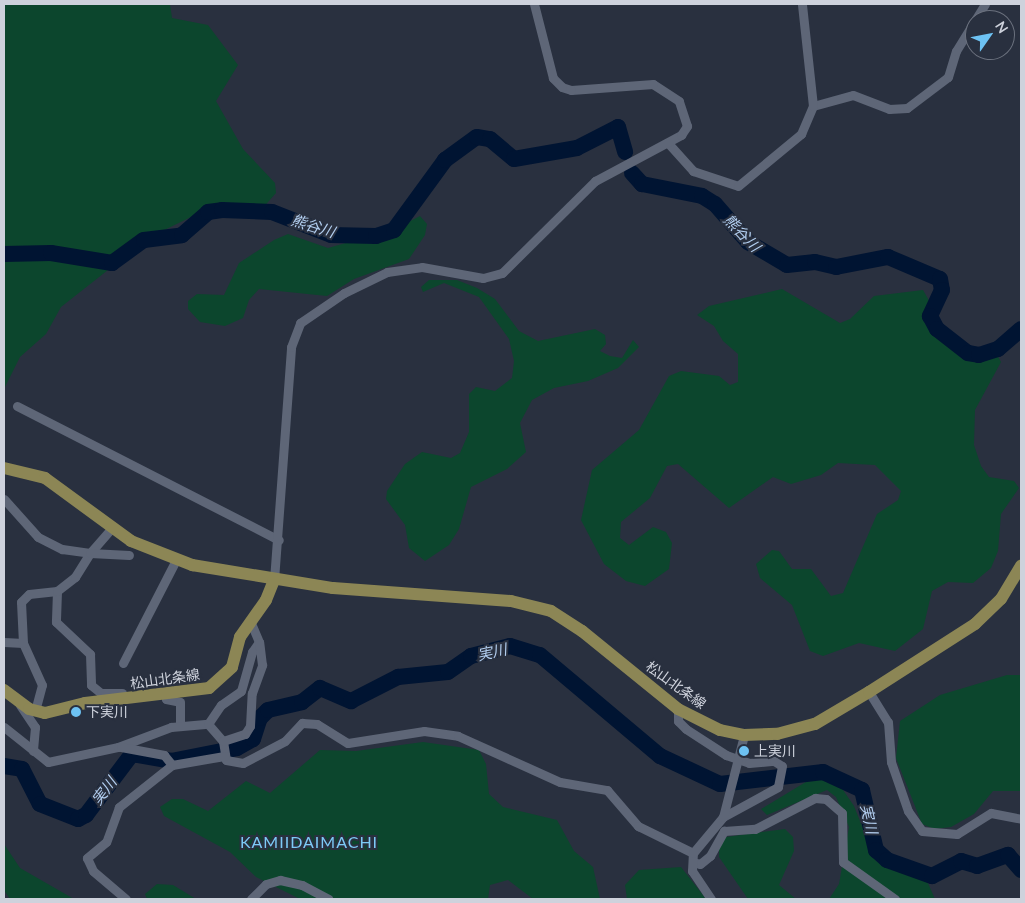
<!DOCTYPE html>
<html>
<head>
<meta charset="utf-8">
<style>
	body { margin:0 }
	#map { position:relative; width:1025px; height:903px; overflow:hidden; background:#29303f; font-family:Lato,"Noto Sans JP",sans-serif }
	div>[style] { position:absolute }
	.green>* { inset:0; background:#0c462d }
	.river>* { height:16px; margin:-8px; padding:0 8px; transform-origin:8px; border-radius:8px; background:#001432 }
	.minor>* { height:9px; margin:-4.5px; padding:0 4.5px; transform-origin:4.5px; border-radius:4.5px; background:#5e6677 }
	.primary>* { height:12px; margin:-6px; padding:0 6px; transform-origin:6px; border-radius:6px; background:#8c8655 }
	.dots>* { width:14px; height:14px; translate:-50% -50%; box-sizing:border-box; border:2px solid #29303f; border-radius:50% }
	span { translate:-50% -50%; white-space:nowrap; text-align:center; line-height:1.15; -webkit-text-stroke:4px #29303f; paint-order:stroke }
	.street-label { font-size:14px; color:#ced2dc }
	.poi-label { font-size:14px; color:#ced2dc }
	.left { translate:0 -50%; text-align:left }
	.water-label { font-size:15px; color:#b3cff1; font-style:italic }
	.quarter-label { font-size:16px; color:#7dcaf7; letter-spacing:1px }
	.frame { position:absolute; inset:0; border:5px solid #ced2dc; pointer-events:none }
	.north { position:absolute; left:965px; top:10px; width:50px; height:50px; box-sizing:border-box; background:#29303f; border:1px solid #6b717e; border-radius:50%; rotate:57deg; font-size:14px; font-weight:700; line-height:20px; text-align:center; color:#ced2dc }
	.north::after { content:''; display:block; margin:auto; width:18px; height:22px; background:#6dc2f3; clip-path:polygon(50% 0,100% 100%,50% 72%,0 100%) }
</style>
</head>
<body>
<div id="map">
	<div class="green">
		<i style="clip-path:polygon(4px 4px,170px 4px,172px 18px,208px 25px,238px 65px,216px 101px,243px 149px,275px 183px,276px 193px,261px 210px,193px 216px,150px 237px,61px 307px,46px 334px,20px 357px,4px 389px)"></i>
		<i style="clip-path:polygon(420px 216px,427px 224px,425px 235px,409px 259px,354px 279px,327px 296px,259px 289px,249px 300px,243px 318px,225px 326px,200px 322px,188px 309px,188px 301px,197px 294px,224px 295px,239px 263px,274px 240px,288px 234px,328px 248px,395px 229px)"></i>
		<i style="clip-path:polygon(429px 280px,457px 280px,477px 288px,495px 299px,519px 331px,538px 341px,595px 329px,605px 335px,606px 344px,600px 351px,610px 356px,622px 358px,633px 340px,639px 347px,618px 368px,588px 381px,554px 388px,532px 400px,520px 423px,526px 452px,507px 469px,471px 487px,459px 529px,449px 545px,425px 561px,409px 548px,405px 525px,386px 499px,387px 491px,405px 464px,422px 452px,451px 458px,460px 453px,469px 432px,469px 394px,476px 387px,495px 391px,512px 378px,514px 361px,509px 339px,479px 297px,444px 283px,423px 292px,421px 287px)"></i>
		<i style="clip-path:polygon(782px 289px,840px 323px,850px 319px,874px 296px,923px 290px,955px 346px,996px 353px,1001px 362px,975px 410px,974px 445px,981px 466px,989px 477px,1014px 481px,1019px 488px,1001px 514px,998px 551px,991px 568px,973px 583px,948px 582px,932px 591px,923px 629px,895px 651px,859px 643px,823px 656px,810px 651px,792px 605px,760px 578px,756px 564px,772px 550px,779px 551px,792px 569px,811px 569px,831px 596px,843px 593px,877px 514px,898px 500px,901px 491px,875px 465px,838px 463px,821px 475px,791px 484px,773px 477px,729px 508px,678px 464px,667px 466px,650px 498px,621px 522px,620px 538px,629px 545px,653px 527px,666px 532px,672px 543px,669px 569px,645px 586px,626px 581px,604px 564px,581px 520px,592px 470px,639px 430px,669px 376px,681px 371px,719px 376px,730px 385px,738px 382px,738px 354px,723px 341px,714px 326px,697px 315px,709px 306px)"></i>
		<i style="clip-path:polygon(1007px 675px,1021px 675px,1021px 791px,993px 791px,974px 814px,951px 827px,934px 829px,922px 824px,896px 758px,900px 721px,940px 695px)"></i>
		<i style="clip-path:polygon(423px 742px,479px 750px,486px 764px,489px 794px,503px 807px,557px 820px,574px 851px,593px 867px,600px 899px,533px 899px,508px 880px,490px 885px,488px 899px,300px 899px,256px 877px,230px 852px,164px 816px,160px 807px,172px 799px,183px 799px,208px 811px,246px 781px,270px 793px,320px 750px,356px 751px)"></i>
		<i style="clip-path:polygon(826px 778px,841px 787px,854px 806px,876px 861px,927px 881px,935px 899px,829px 899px,839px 884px,849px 827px,836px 797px,827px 790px,767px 815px,761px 809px,809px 780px)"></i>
		<i style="clip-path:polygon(785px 829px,793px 837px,794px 851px,779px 885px,796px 899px,748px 899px,719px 857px,719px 844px,726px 837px)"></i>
		<i style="clip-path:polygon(4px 844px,20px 868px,74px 899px,10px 899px,4px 890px)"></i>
		<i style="clip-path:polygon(681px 867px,706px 899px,627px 899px,625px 885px,639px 870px)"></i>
		<i style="clip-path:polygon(157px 884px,173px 885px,196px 899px,147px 899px,145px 894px)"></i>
	</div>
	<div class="river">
		<i style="left:632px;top:173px;width:15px;rotate:48deg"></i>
		<i style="left:642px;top:184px;width:61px;rotate:11.3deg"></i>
		<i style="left:702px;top:196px;width:15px;rotate:32deg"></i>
		<i style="left:715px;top:204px;width:50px;rotate:49deg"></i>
		<i style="left:748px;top:242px;width:45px;rotate:30.5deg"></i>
		<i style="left:787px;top:265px;width:28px;rotate:-6deg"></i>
		<i style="left:815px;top:262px;width:22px;rotate:13deg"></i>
		<i style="left:836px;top:267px;width:53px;rotate:-10.9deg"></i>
		<i style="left:888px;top:257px;width:56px;rotate:22.9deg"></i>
		<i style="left:940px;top:279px;width:11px;rotate:80deg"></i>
		<i style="left:942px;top:290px;width:29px;rotate:115deg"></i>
		<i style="left:930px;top:316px;width:15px;rotate:62deg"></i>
		<i style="left:937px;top:329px;width:39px;rotate:38deg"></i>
		<i style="left:968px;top:353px;width:11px;rotate:10deg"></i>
		<i style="left:979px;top:355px;width:20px;rotate:-18deg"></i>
		<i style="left:998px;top:349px;width:30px;rotate:-41deg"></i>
		<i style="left:4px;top:254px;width:47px;rotate:-1.2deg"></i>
		<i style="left:51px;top:253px;width:62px;rotate:9.3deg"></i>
		<i style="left:112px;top:263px;width:39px;rotate:-36deg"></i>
		<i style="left:144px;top:240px;width:38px;rotate:-7deg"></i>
		<i style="left:182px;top:235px;width:35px;rotate:-41deg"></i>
		<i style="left:208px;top:212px;width:14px;rotate:-8deg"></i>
		<i style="left:222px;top:210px;width:50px;rotate:2.3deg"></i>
		<i style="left:272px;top:212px;width:63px;rotate:21.3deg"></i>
		<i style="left:331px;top:235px;width:45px;rotate:1.3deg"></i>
		<i style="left:376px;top:236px;width:19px;rotate:-18deg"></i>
		<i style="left:394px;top:230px;width:87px;rotate:-53.9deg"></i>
		<i style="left:445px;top:160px;width:39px;rotate:-36deg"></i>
		<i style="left:477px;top:137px;width:13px;rotate:9deg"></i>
		<i style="left:490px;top:139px;width:31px;rotate:40deg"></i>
		<i style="left:514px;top:159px;width:64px;rotate:-9.9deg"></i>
		<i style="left:577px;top:148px;width:46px;rotate:-27.1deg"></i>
		<i style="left:618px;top:127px;width:26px;rotate:74deg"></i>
		<i style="left:4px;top:766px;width:18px;rotate:9deg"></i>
		<i style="left:22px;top:769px;width:39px;rotate:63deg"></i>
		<i style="left:40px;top:804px;width:41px;rotate:21.5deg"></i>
		<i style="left:78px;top:819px;width:9px;rotate:-27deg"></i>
		<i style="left:86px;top:815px;width:76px;rotate:-53deg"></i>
		<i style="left:132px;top:754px;width:40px;rotate:10deg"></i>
		<i style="left:171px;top:761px;width:67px;rotate:-11.1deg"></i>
		<i style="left:237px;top:748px;width:18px;rotate:-29deg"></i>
		<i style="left:253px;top:739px;width:22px;rotate:-72deg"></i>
		<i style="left:260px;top:718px;width:11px;rotate:-45deg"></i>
		<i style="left:268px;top:710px;width:35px;rotate:-13deg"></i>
		<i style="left:302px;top:702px;width:23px;rotate:-38deg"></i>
		<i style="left:320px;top:688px;width:34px;rotate:23deg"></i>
		<i style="left:351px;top:701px;width:53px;rotate:-27.1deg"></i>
		<i style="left:398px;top:677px;width:50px;rotate:-5.7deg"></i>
		<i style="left:448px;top:672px;width:28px;rotate:-35deg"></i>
		<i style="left:471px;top:656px;width:40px;rotate:-14.4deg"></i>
		<i style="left:510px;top:646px;width:31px;rotate:17deg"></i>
		<i style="left:540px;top:655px;width:157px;rotate:40.1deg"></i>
		<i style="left:660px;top:756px;width:66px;rotate:25deg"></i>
		<i style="left:720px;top:784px;width:104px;rotate:-6.6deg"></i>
		<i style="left:823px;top:772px;width:43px;rotate:24.8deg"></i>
		<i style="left:862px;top:790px;width:62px;rotate:76.9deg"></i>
		<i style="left:876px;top:850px;width:15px;rotate:42deg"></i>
		<i style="left:887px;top:860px;width:48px;rotate:19.6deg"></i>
		<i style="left:932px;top:876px;width:33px;rotate:-27deg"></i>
		<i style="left:961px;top:861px;width:17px;rotate:17deg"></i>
		<i style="left:977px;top:866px;width:33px;rotate:-20deg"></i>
		<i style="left:1008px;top:855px;width:20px;rotate:49deg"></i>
	</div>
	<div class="minor">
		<i style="left:813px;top:106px;width:41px;rotate:-15.4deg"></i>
		<i style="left:853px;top:95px;width:39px;rotate:21deg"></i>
		<i style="left:889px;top:109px;width:18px;rotate:-3deg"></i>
		<i style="left:907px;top:108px;width:51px;rotate:-37.1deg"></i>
		<i style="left:948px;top:77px;width:27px;rotate:-73deg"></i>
		<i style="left:956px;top:51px;width:55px;rotate:-58.3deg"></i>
		<i style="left:668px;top:143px;width:38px;rotate:48deg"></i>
		<i style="left:693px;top:171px;width:47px;rotate:18.4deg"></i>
		<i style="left:738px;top:186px;width:82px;rotate:-39.5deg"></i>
		<i style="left:801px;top:134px;width:30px;rotate:-67deg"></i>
		<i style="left:813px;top:106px;width:103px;rotate:-96.2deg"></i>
		<i style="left:17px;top:406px;width:294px;rotate:27.1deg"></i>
		<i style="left:4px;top:499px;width:51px;rotate:48.2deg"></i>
		<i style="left:38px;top:537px;width:27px;rotate:27deg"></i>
		<i style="left:62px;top:549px;width:28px;rotate:8deg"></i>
		<i style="left:90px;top:553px;width:35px;rotate:-49deg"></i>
		<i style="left:274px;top:580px;width:234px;rotate:-85.8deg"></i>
		<i style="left:291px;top:347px;width:26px;rotate:-69deg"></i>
		<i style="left:300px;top:323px;width:53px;rotate:-34.3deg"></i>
		<i style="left:344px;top:293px;width:48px;rotate:-26deg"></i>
		<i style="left:387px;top:272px;width:35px;rotate:-8deg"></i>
		<i style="left:422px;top:267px;width:62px;rotate:10.2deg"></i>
		<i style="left:483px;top:278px;width:20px;rotate:-15deg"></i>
		<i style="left:502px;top:273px;width:131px;rotate:-44.7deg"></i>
		<i style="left:595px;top:181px;width:98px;rotate:-28.1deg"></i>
		<i style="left:681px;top:135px;width:11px;rotate:-56deg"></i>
		<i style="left:687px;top:126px;width:26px;rotate:-108deg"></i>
		<i style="left:679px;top:101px;width:31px;rotate:-147deg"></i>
		<i style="left:653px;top:84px;width:82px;rotate:175.8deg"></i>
		<i style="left:571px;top:90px;width:9px;rotate:-162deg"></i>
		<i style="left:562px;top:87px;width:13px;rotate:-135deg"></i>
		<i style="left:553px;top:78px;width:76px;rotate:-104.4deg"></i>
		<i style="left:57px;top:591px;width:31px;rotate:92deg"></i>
		<i style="left:56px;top:622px;width:47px;rotate:43.3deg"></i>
		<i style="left:90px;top:654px;width:31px;rotate:88deg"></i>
		<i style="left:91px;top:685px;width:13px;rotate:39deg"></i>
		<i style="left:101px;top:693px;width:21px"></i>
		<i style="left:4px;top:642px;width:19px;rotate:3deg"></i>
		<i style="left:123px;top:663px;width:116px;rotate:-62.8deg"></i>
		<i style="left:869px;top:692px;width:36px;rotate:58deg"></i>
		<i style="left:888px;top:722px;width:40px;rotate:85.7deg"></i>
		<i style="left:891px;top:762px;width:52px;rotate:70.9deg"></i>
		<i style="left:908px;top:811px;width:24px;rotate:55deg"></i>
		<i style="left:922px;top:831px;width:35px;rotate:5deg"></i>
		<i style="left:957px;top:834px;width:40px;rotate:-32deg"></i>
		<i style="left:991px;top:813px;width:31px;rotate:11deg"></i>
		<i style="left:167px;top:694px;width:5px;rotate:101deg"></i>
		<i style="left:166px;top:699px;width:14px;rotate:12deg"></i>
		<i style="left:180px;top:702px;width:24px;rotate:90deg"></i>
		<i style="left:20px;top:705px;width:27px;rotate:56deg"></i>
		<i style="left:35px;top:727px;width:24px;rotate:95deg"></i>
		<i style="left:678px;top:709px;width:12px;rotate:90deg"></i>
		<i style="left:678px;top:721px;width:11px;rotate:45deg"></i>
		<i style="left:686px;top:729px;width:48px;rotate:33deg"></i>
		<i style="left:726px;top:755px;width:24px;rotate:19deg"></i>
		<i style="left:749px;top:763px;width:25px;rotate:-5deg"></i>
		<i style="left:774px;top:761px;width:9px;rotate:32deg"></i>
		<i style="left:782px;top:766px;width:21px;rotate:101deg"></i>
		<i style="left:778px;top:787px;width:63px;rotate:151.4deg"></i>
		<i style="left:35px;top:711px;width:27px;rotate:-75deg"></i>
		<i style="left:42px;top:685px;width:46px;rotate:-114.3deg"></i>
		<i style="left:23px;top:643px;width:41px;rotate:-92.8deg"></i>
		<i style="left:21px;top:602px;width:11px;rotate:-45deg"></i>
		<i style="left:29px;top:594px;width:28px;rotate:-6deg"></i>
		<i style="left:57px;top:591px;width:23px;rotate:-38deg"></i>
		<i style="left:75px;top:577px;width:28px;rotate:-58deg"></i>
		<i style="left:90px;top:553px;width:39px;rotate:3deg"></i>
		<i style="left:208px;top:724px;width:23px;rotate:49deg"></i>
		<i style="left:223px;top:741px;width:19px;rotate:81deg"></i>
		<i style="left:226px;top:760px;width:17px;rotate:10deg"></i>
		<i style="left:243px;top:763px;width:47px;rotate:-27.6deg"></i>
		<i style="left:285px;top:741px;width:25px;rotate:-47deg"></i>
		<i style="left:302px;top:723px;width:15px;rotate:4deg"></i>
		<i style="left:317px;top:724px;width:36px;rotate:32deg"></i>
		<i style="left:348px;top:743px;width:77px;rotate:-9deg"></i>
		<i style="left:424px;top:731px;width:34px;rotate:8deg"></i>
		<i style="left:458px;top:736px;width:112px;rotate:24.3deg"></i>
		<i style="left:560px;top:782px;width:48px;rotate:9.7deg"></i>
		<i style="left:607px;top:790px;width:48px;rotate:49.3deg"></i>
		<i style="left:638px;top:826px;width:61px;rotate:26.1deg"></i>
		<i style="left:4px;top:727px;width:56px;rotate:38.5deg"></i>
		<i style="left:48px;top:762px;width:72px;rotate:-12.1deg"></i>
		<i style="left:118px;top:747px;width:57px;rotate:-20.7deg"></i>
		<i style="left:171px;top:727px;width:37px;rotate:-5deg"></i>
		<i style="left:208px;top:724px;width:23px;rotate:-56deg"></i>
		<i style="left:221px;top:705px;width:24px;rotate:-35deg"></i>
		<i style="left:241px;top:691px;width:41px;rotate:-74.2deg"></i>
		<i style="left:252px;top:652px;width:12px;rotate:-55deg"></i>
		<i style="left:259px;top:642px;width:23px;rotate:-113deg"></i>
		<i style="left:223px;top:741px;width:23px;rotate:-18deg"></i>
		<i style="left:245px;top:734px;width:9px;rotate:-58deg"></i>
		<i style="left:250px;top:726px;width:33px;rotate:-87deg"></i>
		<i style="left:252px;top:693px;width:30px;rotate:-70deg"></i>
		<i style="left:262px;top:665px;width:23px;rotate:-97deg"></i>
		<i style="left:121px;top:747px;width:44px;rotate:10.5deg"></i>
		<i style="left:164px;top:755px;width:13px;rotate:51deg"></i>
		<i style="left:172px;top:765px;width:68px;rotate:141.6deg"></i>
		<i style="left:119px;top:807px;width:37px;rotate:110deg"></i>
		<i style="left:106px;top:842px;width:25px;rotate:140deg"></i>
		<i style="left:87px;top:858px;width:14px;rotate:65deg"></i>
		<i style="left:93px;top:871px;width:43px;rotate:40.3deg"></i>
		<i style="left:172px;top:765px;width:53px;rotate:-9.8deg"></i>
		<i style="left:693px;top:862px;width:7px;rotate:16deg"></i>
		<i style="left:700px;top:864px;width:13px;rotate:-39deg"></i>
		<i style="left:710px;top:856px;width:29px;rotate:-61deg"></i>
		<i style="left:724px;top:831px;width:31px;rotate:-4deg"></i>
		<i style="left:755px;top:829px;width:68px;rotate:-27.3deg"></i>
		<i style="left:815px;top:798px;width:11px;rotate:5deg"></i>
		<i style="left:826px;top:799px;width:21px;rotate:41deg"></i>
		<i style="left:842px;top:813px;width:49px;rotate:88.8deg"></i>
		<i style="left:843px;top:862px;width:64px;rotate:35.4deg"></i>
		<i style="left:251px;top:899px;width:21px;rotate:-45deg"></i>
		<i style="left:266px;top:884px;width:15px;rotate:-16deg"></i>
		<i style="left:280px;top:880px;width:23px;rotate:13deg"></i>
		<i style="left:302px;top:885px;width:30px;rotate:28deg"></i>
		<i style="left:711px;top:899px;width:34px;rotate:-124deg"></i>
		<i style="left:692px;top:871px;width:18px;rotate:-87deg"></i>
		<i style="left:693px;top:853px;width:47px;rotate:-50.2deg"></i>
		<i style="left:723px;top:817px;width:85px;rotate:-75.6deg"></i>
	</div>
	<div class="primary">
		<i style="left:4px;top:468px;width:42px;rotate:13.7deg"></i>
		<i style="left:45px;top:478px;width:107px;rotate:36.2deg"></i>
		<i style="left:131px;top:541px;width:66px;rotate:21.5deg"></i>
		<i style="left:192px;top:565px;width:143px;rotate:9.3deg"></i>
		<i style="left:333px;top:588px;width:178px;rotate:4.2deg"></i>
		<i style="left:511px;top:601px;width:41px;rotate:14deg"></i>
		<i style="left:551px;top:611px;width:37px;rotate:33deg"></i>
		<i style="left:582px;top:631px;width:124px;rotate:39.1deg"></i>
		<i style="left:678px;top:709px;width:47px;rotate:26.6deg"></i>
		<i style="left:720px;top:730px;width:25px;rotate:12deg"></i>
		<i style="left:744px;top:735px;width:33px;rotate:-2deg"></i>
		<i style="left:777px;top:734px;width:39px;rotate:-15deg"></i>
		<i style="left:815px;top:724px;width:63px;rotate:-30.7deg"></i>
		<i style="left:869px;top:692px;width:126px;rotate:-32.7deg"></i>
		<i style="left:975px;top:624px;width:36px;rotate:-44deg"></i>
		<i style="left:1001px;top:599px;width:39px;rotate:-59deg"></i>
		<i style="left:4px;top:690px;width:31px;rotate:37deg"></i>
		<i style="left:29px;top:709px;width:16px;rotate:14deg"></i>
		<i style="left:45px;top:713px;width:41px;rotate:-14deg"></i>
		<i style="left:85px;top:703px;width:125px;rotate:-6.9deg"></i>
		<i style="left:209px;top:688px;width:31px;rotate:-42deg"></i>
		<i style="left:232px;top:667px;width:31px;rotate:-75deg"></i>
		<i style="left:240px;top:637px;width:45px;rotate:-54.9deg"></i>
		<i style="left:266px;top:600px;width:22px;rotate:-68deg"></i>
	</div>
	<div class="dots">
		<i style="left:76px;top:712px;background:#6dc2f3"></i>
		<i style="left:744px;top:751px;background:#6dc2f3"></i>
	</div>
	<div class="street-label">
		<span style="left:165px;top:679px;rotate:-8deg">松山北条線</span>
		<span style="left:676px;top:685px;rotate:36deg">松山北条線</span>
	</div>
	<div class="poi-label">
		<span class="left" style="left:86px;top:712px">下実川</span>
		<span class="left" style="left:754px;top:751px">上実川</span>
	</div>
	<div class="water-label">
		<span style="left:313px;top:226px;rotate:17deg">熊谷川</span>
		<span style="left:742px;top:233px;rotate:46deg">熊谷川</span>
		<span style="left:492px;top:652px;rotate:-12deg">実川</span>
		<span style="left:104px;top:791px;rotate:-53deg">実川</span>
		<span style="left:869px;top:819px;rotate:77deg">実川</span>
	</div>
	<div class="quarter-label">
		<span style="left:309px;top:842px">KAMIIDAIMACHI</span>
	</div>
	<div class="frame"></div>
	<div class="north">N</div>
</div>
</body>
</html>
